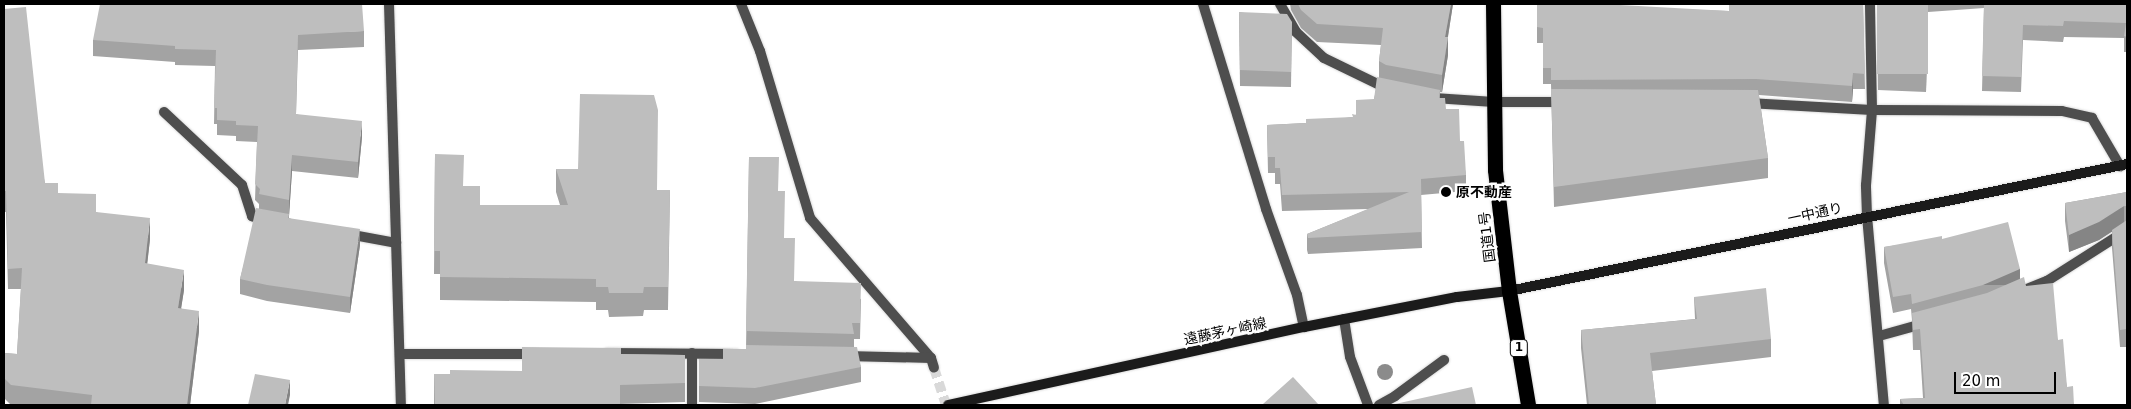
<!DOCTYPE html>
<html>
<head>
<meta charset="utf-8">
<style>
	body { margin:0 }
	#map { position:relative; width:2131px; height:409px; overflow:hidden; background:#fff; font-family:"DejaVu Sans","Noto Sans JP",sans-serif }
	div>[style] { position:absolute }
	.street-tunnel>* { height:10px; margin-top:-5px; transform-origin:0; background:repeating-linear-gradient(90deg,#d9d9d9 0 10px,transparent 0 15px) }
	.roads { filter:drop-shadow(0 0 1px #dbdbdb) drop-shadow(0 0 1px #dbdbdb) }
	.lane>* { height:10px; margin:-5px; padding:0 5px; transform-origin:5px; border-radius:5px; background:#4e4e4e }
	.street>* { height:10px; margin:-5px; padding:0 5px; transform-origin:5px; border-radius:5px; background:#4e4e4e }
	.secondary>* { height:10px; margin:-5px; padding:0 5px; transform-origin:5px; border-radius:5px; background:#1b1b1b }
	.highway>* { height:15px; margin:-7.5px; padding:0 7.5px; transform-origin:7.5px; border-radius:7.5px; background:#000 }
	.trees>* { width:16px; height:16px; margin:-8px; border-radius:50%; background:#8b8b8b }
	.wall>* { inset:0; background:#a3a3a3 }
	.shaded-wall>* { inset:0; background:#858585; transform-origin:0 0 }
	.building>* { inset:0; background:#bebebe; transform-origin:0 0 }
	.dots>* { width:14px; height:14px; translate:-50% -50%; box-sizing:border-box; border:2px solid #fff; border-radius:50% }
	span { translate:-50% -50%; white-space:nowrap; text-align:center; line-height:1.15; -webkit-text-stroke:5px #fff; paint-order:stroke }
	.shield-label span { padding:1px 4px; background:#fff; border:1px solid; border-radius:4px; -webkit-text-stroke-width:0 }
	.shield-label { font-size:12px; color:#000; font-weight:700 }
	.poi-label { font-size:14px; color:#000; font-weight:700 }
	.left { translate:0 -50%; text-align:left }
	.street-label { font-size:14px; color:#000 }
	.frame { position:absolute; inset:0; border:5px solid #000; pointer-events:none }
	.scale { position:absolute; left:1954px; top:372px; width:102px; height:22px; box-sizing:border-box; border:2px solid #000; border-top:0; padding-left:6px; font-size:15px; line-height:18px; white-space:nowrap; color:#000; -webkit-text-stroke:4px #fff; paint-order:stroke }
</style>
</head>
<body>
<div id="map">
	<div class="street-tunnel">
		<i style="left:934px;top:368px;width:39px;rotate:72deg"></i>
	</div>
	<div class="roads">
		<div class="lane">
			<i style="left:1280px;top:4px;width:32px;rotate:60deg"></i>
			<i style="left:1296px;top:32px;width:38px;rotate:43deg"></i>
			<i style="left:1324px;top:58px;width:71px;rotate:25.8deg"></i>
			<i style="left:1434px;top:98px;width:60px;rotate:3.8deg"></i>
			<i style="left:1867px;top:216px;width:190px;rotate:84.9deg"></i>
			<i style="left:2027px;top:289px;width:22px;rotate:-22deg"></i>
			<i style="left:2047px;top:281px;width:95px;rotate:-32.5deg"></i>
			<i style="left:1879px;top:336px;width:49px;rotate:-15.5deg"></i>
			<i style="left:1379px;top:405px;width:18px;rotate:-29deg"></i>
			<i style="left:1395px;top:396px;width:61px;rotate:-36.3deg"></i>
		</div>
		<div class="street">
			<i style="left:389px;top:4px;width:401px;rotate:88.3deg"></i>
			<i style="left:741px;top:4px;width:51px;rotate:68deg"></i>
			<i style="left:760px;top:51px;width:174px;rotate:73.3deg"></i>
			<i style="left:810px;top:218px;width:185px;rotate:49.2deg"></i>
			<i style="left:931px;top:358px;width:10px;rotate:73deg"></i>
			<i style="left:1203px;top:4px;width:214px;rotate:72.9deg"></i>
			<i style="left:1266px;top:209px;width:91px;rotate:70.2deg"></i>
			<i style="left:1297px;top:295px;width:33px;rotate:78deg"></i>
			<i style="left:1494px;top:102px;width:69px"></i>
			<i style="left:1748px;top:103px;width:124px;rotate:3.2deg"></i>
			<i style="left:1872px;top:110px;width:190px;rotate:0.3deg"></i>
			<i style="left:2062px;top:111px;width:31px;rotate:13deg"></i>
			<i style="left:2092px;top:118px;width:56px;rotate:59.7deg"></i>
			<i style="left:164px;top:112px;width:107px;rotate:43.1deg"></i>
			<i style="left:242px;top:185px;width:33px;rotate:72deg"></i>
			<i style="left:252px;top:216px;width:16px;rotate:11deg"></i>
			<i style="left:1867px;top:216px;width:31px;rotate:-92deg"></i>
			<i style="left:1866px;top:185px;width:75px;rotate:-85.4deg"></i>
			<i style="left:1872px;top:110px;width:106px;rotate:-91.1deg"></i>
			<i style="left:348px;top:234px;width:49px;rotate:10.6deg"></i>
			<i style="left:1344px;top:319px;width:38px;rotate:81deg"></i>
			<i style="left:1350px;top:357px;width:51px;rotate:69.4deg"></i>
			<i style="left:608px;top:353px;width:128px;rotate:0.4deg"></i>
			<i style="left:400px;top:354px;width:136px"></i>
			<i style="left:846px;top:356px;width:85px;rotate:1.3deg"></i>
			<i style="left:692px;top:405px;width:52px;rotate:-90deg"></i>
		</div>
		<div class="secondary">
			<i style="left:948px;top:405px;width:364px;rotate:-12.4deg"></i>
			<i style="left:1304px;top:327px;width:156px;rotate:-11.1deg"></i>
			<i style="left:1457px;top:297px;width:52px;rotate:-6.6deg"></i>
			<i style="left:1509px;top:291px;width:631px;rotate:-11.61deg"></i>
		</div>
		<div class="highway">
			<i style="left:1493px;top:4px;width:166px;rotate:89.3deg"></i>
			<i style="left:1495px;top:170px;width:122px;rotate:83.4deg"></i>
			<i style="left:1509px;top:291px;width:116px;rotate:80.5deg"></i>
		</div>
	</div>
	<div class="trees">
		<i style="left:1385px;top:372px"></i>
	</div>
	<div class="wall">
		<i style="clip-path:polygon(1290px 4px,1453px 4px,1448px 37px,1448px 55px,1442px 92px,1440px 92px,1440px 98px,1460px 141px,1466px 175px,1466px 191px,1421px 195px,1422px 248px,1308px 254px,1307px 250px,1307px 234px,1369px 209px,1282px 211px,1280px 184px,1275px 184px,1275px 173px,1268px 173px,1267px 125px,1306px 123px,1353px 117px,1374px 99px,1379px 78px,1379px 61px,1381px 45px,1317px 42px,1301px 28px,1291px 10px)"></i>
		<i style="clip-path:polygon(1537px 4px,1729px 11px,1863px 4px,1865px 89px,1853px 89px,1852px 102px,1759px 95px,1768px 158px,1768px 178px,1554px 207px,1551px 84px,1543px 84px,1543px 43px,1537px 43px)"></i>
		<i style="clip-path:polygon(1877px 4px,2127px 4px,2127px 52px,2124px 52px,2124px 38px,2064px 37px,2063px 42px,2023px 40px,2021px 92px,1982px 91px,1984px 8px,1928px 12px,1926px 92px,1878px 90px)"></i>
		<i style="clip-path:polygon(4px 9px,45px 183px,58px 193px,150px 239px,147px 264px,184px 290px,181px 308px,199px 331px,190px 405px,11px 405px,4px 398px,4px 353px,17px 354px,21px 289px,8px 289px,6px 212px,4px 212px)"></i>
		<i style="clip-path:polygon(1239px 12px,1292px 22px,1291px 87px,1240px 86px)"></i>
		<i style="clip-path:polygon(364px 31px,364px 47px,298px 50px,296px 114px,362px 137px,358px 178px,292px 171px,289px 216px,289px 218px,360px 245px,350px 313px,267px 301px,240px 294px,240px 279px,259px 208px,259px 204px,255px 200px,257px 142px,236px 141px,236px 136px,217px 135px,217px 124px,214px 124px,215px 66px,175px 65px,175px 62px,93px 56px,93px 40px)"></i>
		<i style="clip-path:polygon(435px 154px,480px 205px,560px 205px,556px 192px,556px 169px,657px 190px,670px 190px,668px 310px,644px 310px,643px 316px,609px 317px,608px 310px,596px 310px,596px 302px,440px 300px,440px 274px,434px 274px)"></i>
		<i style="clip-path:polygon(749px 157px,784px 238px,794px 281px,861px 299px,860px 339px,854px 339px,854px 347px,861px 367px,861px 382px,755px 404px,699px 402px,699px 359px,723px 359px,746px 349px)"></i>
		<i style="clip-path:polygon(2127px 192px,2127px 381px,2126px 347px,2120px 347px,2112px 248px,2112px 231px,2099px 240px,2069px 252px,2065px 221px,2065px 203px)"></i>
		<i style="clip-path:polygon(1942px 239px,2020px 279px,2026px 286px,2058px 340px,2067px 387px,2074px 405px,1900px 405px,1900px 399px,1923px 398px,1920px 350px,1913px 350px,1912px 320px,1911px 309px,1893px 313px,1884px 263px,1884px 247px)"></i>
		<i style="clip-path:polygon(1694px 297px,1771px 339px,1771px 357px,1652px 371px,1656px 405px,1587px 405px,1581px 348px,1581px 330px,1695px 319px)"></i>
		<i style="clip-path:polygon(621px 354px,685px 355px,685px 402px,620px 404px,620px 405px,434px 405px,434px 374px,450px 374px,522px 371px)"></i>
	</div>
	<div class="shaded-wall">
		<i style="clip-path:polygon(1451px 4px,1453px 4px,1445px 54px,1445px 37px)"></i>
		<i style="clip-path:polygon(1928px 4px,1926px 92px,1926px 76px)"></i>
		<i style="clip-path:polygon(1448px 37px,1448px 55px,1442px 92px,1442px 75px)"></i>
		<i style="clip-path:polygon(1853px 73px,1853px 89px,1852px 102px,1852px 86px)"></i>
		<i style="clip-path:polygon(362px 121px,362px 137px,358px 178px,358px 162px)"></i>
		<i style="clip-path:polygon(292px 155px,292px 171px,289px 216px,289px 200px)"></i>
		<i style="clip-path:polygon(2124px 206px,2124px 224px,2099px 240px,2069px 252px,2069px 235px)"></i>
		<i style="clip-path:polygon(150px 218px,150px 239px,145px 284px,145px 263px)"></i>
		<i style="clip-path:polygon(360px 229px,360px 245px,350px 313px,350px 297px)"></i>
		<i style="left:2020px;top:269px;width:16px;height:114px;rotate:90deg"></i>
		<i style="clip-path:polygon(184px 270px,184px 290px,178px 328px,178px 308px)"></i>
		<i style="clip-path:polygon(199px 311px,199px 331px,190px 405px,187px 405px)"></i>
		<i style="clip-path:polygon(290px 380px,290px 395px,288px 405px,285px 405px)"></i>
	</div>
	<div class="building">
		<i style="clip-path:polygon(100px 4px,362px 4px,364px 31px,298px 35px,296px 114px,362px 121px,358px 162px,292px 155px,289px 200px,259px 194px,260px 189px,255px 184px,258px 126px,236px 125px,236px 121px,217px 120px,217px 108px,214px 108px,216px 50px,175px 49px,175px 46px,93px 40px)"></i>
		<i style="clip-path:polygon(1298px 4px,1451px 4px,1445px 37px,1448px 37px,1442px 75px,1386px 65px,1379px 61px,1383px 28px,1317px 24px,1301px 10px)"></i>
		<i style="clip-path:polygon(1537px 4px,1602px 4px,1729px 11px,1729px 4px,1863px 4px,1865px 74px,1853px 73px,1852px 86px,1756px 79px,1551px 80px,1551px 68px,1543px 68px,1543px 28px,1537px 27px)"></i>
		<i style="left:1877px;top:4px;width:51px;height:70px"></i>
		<i style="clip-path:polygon(1984px 4px,2127px 4px,2127px 37px,2124px 36px,2126px 23px,2064px 21px,2063px 26px,2023px 25px,2021px 77px,1982px 76px)"></i>
		<i style="clip-path:polygon(26px 7px,45px 183px,58px 183px,58px 193px,96px 194px,96px 212px,150px 218px,145px 263px,184px 270px,178px 308px,199px 311px,187px 405px,91px 405px,92px 395px,11px 385px,4px 378px,4px 353px,17px 354px,22px 268px,8px 269px,6px 191px,4px 191px,4px 9px)"></i>
		<i style="clip-path:polygon(1239px 12px,1287px 14px,1292px 22px,1291px 72px,1240px 70px)"></i>
		<i style="clip-path:polygon(1377px 77px,1440px 90px,1439px 98px,1445px 98px,1446px 109px,1459px 109px,1460px 141px,1464px 141px,1466px 175px,1421px 179px,1422px 232px,1308px 238px,1307px 234px,1409px 192px,1282px 195px,1280px 168px,1275px 168px,1275px 157px,1268px 157px,1267px 125px,1306px 123px,1306px 119px,1353px 117px,1352px 114px,1356px 115px,1356px 100px,1374px 99px)"></i>
		<i style="clip-path:polygon(1551px 89px,1758px 90px,1768px 158px,1554px 187px)"></i>
		<i style="clip-path:polygon(580px 94px,654px 95px,658px 110px,657px 190px,670px 190px,668px 287px,644px 287px,643px 293px,609px 293px,608px 287px,596px 287px,596px 279px,440px 277px,440px 251px,434px 251px,435px 154px,464px 155px,463px 186px,480px 186px,480px 205px,568px 205px,556px 169px,578px 169px)"></i>
		<i style="clip-path:polygon(749px 157px,779px 157px,778px 191px,785px 191px,784px 238px,795px 238px,794px 281px,861px 283px,860px 323px,852px 323px,854px 334px,746px 331px)"></i>
		<i style="clip-path:polygon(2127px 192px,2127px 206px,2124px 206px,2099px 222px,2069px 235px,2065px 203px)"></i>
		<i style="clip-path:polygon(256px 208px,289px 214px,288px 218px,360px 229px,350px 297px,267px 285px,240px 279px)"></i>
		<i style="clip-path:polygon(2127px 220px,2127px 363px,2126px 329px,2120px 330px,2112px 230px)"></i>
		<i style="clip-path:polygon(2008px 222px,2020px 269px,1983px 285px,1912px 304px,1911px 294px,1893px 297px,1884px 247px,1942px 236px,1942px 239px)"></i>
		<i style="clip-path:polygon(2024px 277px,2026px 286px,2053px 283px,2058px 340px,2063px 339px,2067px 387px,2073px 386px,2074px 405px,1904px 405px,1900px 399px,1925px 398px,1920px 329px,1913px 330px,1912px 313px,1987px 293px)"></i>
		<i style="clip-path:polygon(1766px 288px,1771px 339px,1650px 353px,1656px 405px,1589px 405px,1581px 330px,1697px 319px,1694px 297px)"></i>
		<i style="clip-path:polygon(746px 345px,857px 347px,861px 367px,755px 388px,699px 386px,699px 359px,723px 359px,723px 349px,746px 349px)"></i>
		<i style="clip-path:polygon(522px 347px,621px 348px,621px 354px,685px 355px,685px 383px,620px 385px,620px 405px,435px 405px,434px 374px,450px 374px,450px 370px,522px 371px)"></i>
		<i style="clip-path:polygon(255px 374px,290px 380px,285px 405px,248px 405px)"></i>
		<i style="clip-path:polygon(1293px 377px,1319px 405px,1265px 405px,1263px 404px)"></i>
		<i style="clip-path:polygon(1472px 387px,1476px 405px,1395px 405px,1395px 404px)"></i>
	</div>
	<div class="dots">
		<i style="left:1446px;top:192px;background:#000"></i>
	</div>
	<div class="shield-label">
		<span style="left:1519px;top:348px">1</span>
	</div>
	<div class="poi-label">
		<span class="left" style="left:1456px;top:192px">原不動産</span>
	</div>
	<div class="street-label">
		<span style="left:1815px;top:213px;rotate:-12deg">一中通り</span>
		<span style="left:1487px;top:237px;rotate:-97deg">国道1号</span>
		<span style="left:1225px;top:331px;rotate:-12deg">遠藤茅ヶ崎線</span>
	</div>
	<div class="frame"></div>
	<div class="scale">20 m</div>
</div>
</body>
</html>
